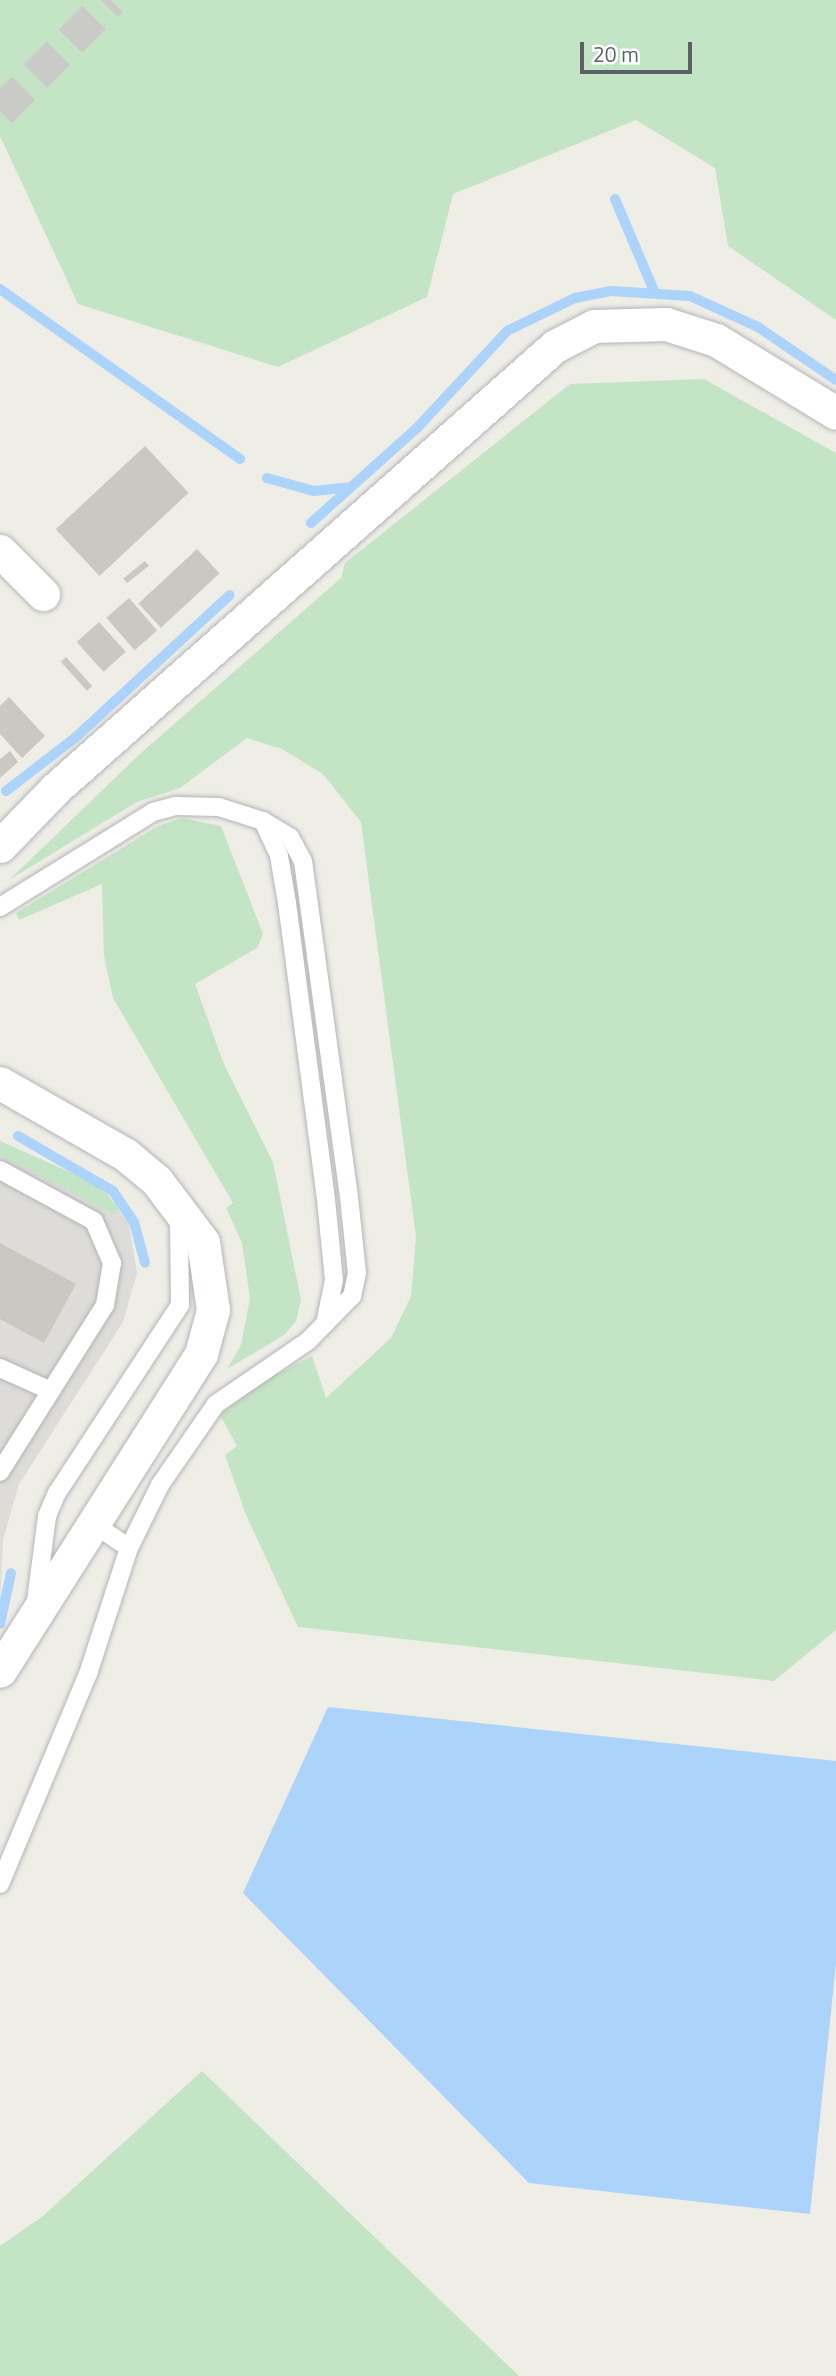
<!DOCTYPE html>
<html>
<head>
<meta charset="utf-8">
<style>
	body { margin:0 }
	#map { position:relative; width:836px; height:2376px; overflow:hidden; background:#eeede6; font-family:"Titillium Web",sans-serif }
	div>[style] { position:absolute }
	.industrial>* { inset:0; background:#dddcd8 }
	.green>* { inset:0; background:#c4e4c6 }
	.water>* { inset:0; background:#acd3f9 }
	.stream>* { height:10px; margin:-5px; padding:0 5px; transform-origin:5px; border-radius:5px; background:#acd3f9 }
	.building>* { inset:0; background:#cac8c2; transform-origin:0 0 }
	.minor-tunnel>* { height:33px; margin-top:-16.5px; transform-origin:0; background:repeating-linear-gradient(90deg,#cacac6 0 33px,transparent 0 50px) }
	.roads { filter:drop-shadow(0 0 2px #b3b5b9) drop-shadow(0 0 2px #b3b5b9) }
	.service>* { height:18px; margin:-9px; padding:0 9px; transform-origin:9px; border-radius:9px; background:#fff }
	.minor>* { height:33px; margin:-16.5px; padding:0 16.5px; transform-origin:16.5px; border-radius:16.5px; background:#fff }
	span { translate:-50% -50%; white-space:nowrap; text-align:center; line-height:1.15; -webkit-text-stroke:7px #fff; paint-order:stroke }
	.scale { position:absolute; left:580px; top:42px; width:112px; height:32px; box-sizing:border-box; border:4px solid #5d6065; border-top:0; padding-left:9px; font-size:21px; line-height:24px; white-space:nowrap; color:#5d6065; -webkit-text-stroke:5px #fff; paint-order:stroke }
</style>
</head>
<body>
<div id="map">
	<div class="industrial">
		<i style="clip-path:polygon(0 1141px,107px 1193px,129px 1224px,137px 1273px,123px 1322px,19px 1484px,3px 1540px,0 1602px)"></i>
	</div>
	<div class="green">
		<i style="clip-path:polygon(0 0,836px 0,836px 320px,728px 246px,715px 168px,636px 120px,453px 194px,427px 297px,278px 367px,78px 304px,0 136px)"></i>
		<i style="clip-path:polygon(704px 379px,836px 453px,836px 1630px,774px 1681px,298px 1627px,246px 1515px,225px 1455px,237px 1446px,220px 1415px,252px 1387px,312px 1356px,326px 1398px,391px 1338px,411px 1296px,416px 1237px,361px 822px,323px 774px,282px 749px,247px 738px,180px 788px,137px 802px,9px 880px,141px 753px,341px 578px,345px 563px,570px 384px)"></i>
		<i style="clip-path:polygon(181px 818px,221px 826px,263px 934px,257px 948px,195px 984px,223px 1062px,273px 1162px,301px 1300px,296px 1321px,284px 1335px,227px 1369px,241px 1345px,250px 1298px,242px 1243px,226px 1208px,233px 1203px,113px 998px,104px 956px,102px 884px,19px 920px,16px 913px,158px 826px)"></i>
		<i style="clip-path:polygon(0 1141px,92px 1182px,120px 1208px,114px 1214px,0 1155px)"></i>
		<i style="clip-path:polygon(202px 2071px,519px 2376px,0 2376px,0 2246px,43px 2216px)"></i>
	</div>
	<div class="water">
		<i style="clip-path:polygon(328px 1707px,836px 1761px,836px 1963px,810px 2214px,529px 2183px,243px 1893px)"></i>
	</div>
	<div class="stream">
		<i style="left:615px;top:199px;width:100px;rotate:67deg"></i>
		<i style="left:0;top:289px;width:294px;rotate:35.3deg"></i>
		<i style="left:267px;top:478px;width:49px;rotate:15.5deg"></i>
		<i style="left:314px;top:491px;width:36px;rotate:-6deg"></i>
		<i style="left:311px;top:523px;width:142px;rotate:-41.9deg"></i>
		<i style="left:417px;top:428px;width:132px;rotate:-47.1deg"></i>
		<i style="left:507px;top:331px;width:76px;rotate:-25.9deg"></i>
		<i style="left:575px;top:298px;width:37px;rotate:-11deg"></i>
		<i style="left:611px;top:291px;width:79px;rotate:3.6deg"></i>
		<i style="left:690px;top:296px;width:75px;rotate:24.5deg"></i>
		<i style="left:758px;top:327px;width:94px;rotate:34.2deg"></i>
		<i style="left:6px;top:791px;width:88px;rotate:-37.6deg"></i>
		<i style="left:76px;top:737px;width:209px;rotate:-42.7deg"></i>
		<i style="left:18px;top:1136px;width:110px;rotate:30.1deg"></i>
		<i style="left:113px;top:1191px;width:37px;rotate:56deg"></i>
		<i style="left:134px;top:1222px;width:42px;rotate:75deg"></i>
		<i style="left:0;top:1624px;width:52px;rotate:-77.8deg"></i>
	</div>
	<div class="building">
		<i style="left:145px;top:446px;width:64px;height:122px;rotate:47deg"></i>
		<i style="left:197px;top:549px;width:33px;height:80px;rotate:47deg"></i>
		<i style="left:145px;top:561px;width:6px;height:28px;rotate:51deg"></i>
		<i style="left:129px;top:598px;width:43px;height:30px;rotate:49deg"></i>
		<i style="left:99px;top:622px;width:40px;height:30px;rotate:48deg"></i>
		<i style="left:66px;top:657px;width:39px;height:7px;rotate:48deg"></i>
		<i style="clip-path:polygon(9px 697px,45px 736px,22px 758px,0 734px,0 706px)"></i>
		<i style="clip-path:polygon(10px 751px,18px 762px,0 778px,0 759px)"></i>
		<i style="clip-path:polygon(0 1243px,76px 1284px,44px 1343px,0 1319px)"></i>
	</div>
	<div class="minor-tunnel">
		<i style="left:0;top:111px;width:157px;rotate:-45deg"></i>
	</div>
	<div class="roads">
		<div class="service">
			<i style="left:263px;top:821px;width:38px;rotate:65deg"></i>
			<i style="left:279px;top:856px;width:48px;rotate:80.3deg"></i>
			<i style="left:287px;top:903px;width:300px;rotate:82.5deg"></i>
			<i style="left:326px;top:1200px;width:80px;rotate:84.3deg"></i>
			<i style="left:334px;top:1280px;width:45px;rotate:101.6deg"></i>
			<i style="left:0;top:907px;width:180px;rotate:-31.8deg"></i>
			<i style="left:153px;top:812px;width:24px;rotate:-15deg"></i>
			<i style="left:176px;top:806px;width:43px;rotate:1.3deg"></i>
			<i style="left:219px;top:807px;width:46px;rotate:17.7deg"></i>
			<i style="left:263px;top:821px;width:31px;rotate:31deg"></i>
			<i style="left:290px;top:837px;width:27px;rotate:62deg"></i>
			<i style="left:303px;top:861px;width:339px;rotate:82.2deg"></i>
			<i style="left:349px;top:1197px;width:76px;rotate:84deg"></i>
			<i style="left:357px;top:1273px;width:24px;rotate:102deg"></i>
			<i style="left:352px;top:1296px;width:63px;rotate:134.4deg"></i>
			<i style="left:308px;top:1341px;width:112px;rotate:145.6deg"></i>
			<i style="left:216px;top:1404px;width:98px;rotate:124.7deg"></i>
			<i style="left:160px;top:1485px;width:70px;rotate:116.2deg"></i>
			<i style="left:0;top:1170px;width:107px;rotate:28.5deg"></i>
			<i style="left:94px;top:1221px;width:46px;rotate:66.8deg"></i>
			<i style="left:112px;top:1263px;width:43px;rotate:99.5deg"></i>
			<i style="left:105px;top:1305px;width:197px;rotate:122.2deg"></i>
			<i style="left:0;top:1368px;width:54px;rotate:24.2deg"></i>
			<i style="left:36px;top:1601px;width:86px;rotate:-82.6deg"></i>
			<i style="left:47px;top:1516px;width:25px;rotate:-67deg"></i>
			<i style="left:57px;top:1493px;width:225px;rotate:-56.8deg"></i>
			<i style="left:180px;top:1305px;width:87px;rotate:-90.7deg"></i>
			<i style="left:0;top:1884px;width:228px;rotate:-67.3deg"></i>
			<i style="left:88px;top:1674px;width:133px;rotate:-72deg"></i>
			<i style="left:129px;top:1548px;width:42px;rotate:-145.6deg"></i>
		</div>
		<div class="minor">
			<i style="left:0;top:551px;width:61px;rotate:45deg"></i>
			<i style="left:0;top:846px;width:79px;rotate:-46deg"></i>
			<i style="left:55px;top:789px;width:668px;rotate:-41.54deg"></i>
			<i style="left:555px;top:346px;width:44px;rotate:-27.1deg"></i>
			<i style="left:594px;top:326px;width:72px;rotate:-1.6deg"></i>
			<i style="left:666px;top:324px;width:52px;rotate:17.7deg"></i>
			<i style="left:716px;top:340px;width:140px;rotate:31.3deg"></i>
			<i style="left:0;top:1083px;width:145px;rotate:29.7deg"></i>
			<i style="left:126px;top:1155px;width:40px;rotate:40deg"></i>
			<i style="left:157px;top:1181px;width:76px;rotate:53deg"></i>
			<i style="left:203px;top:1242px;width:69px;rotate:81.6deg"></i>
			<i style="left:213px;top:1310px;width:46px;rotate:105.3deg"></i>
			<i style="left:201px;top:1354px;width:375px;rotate:122.4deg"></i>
		</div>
	</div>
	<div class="scale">20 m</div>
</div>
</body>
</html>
